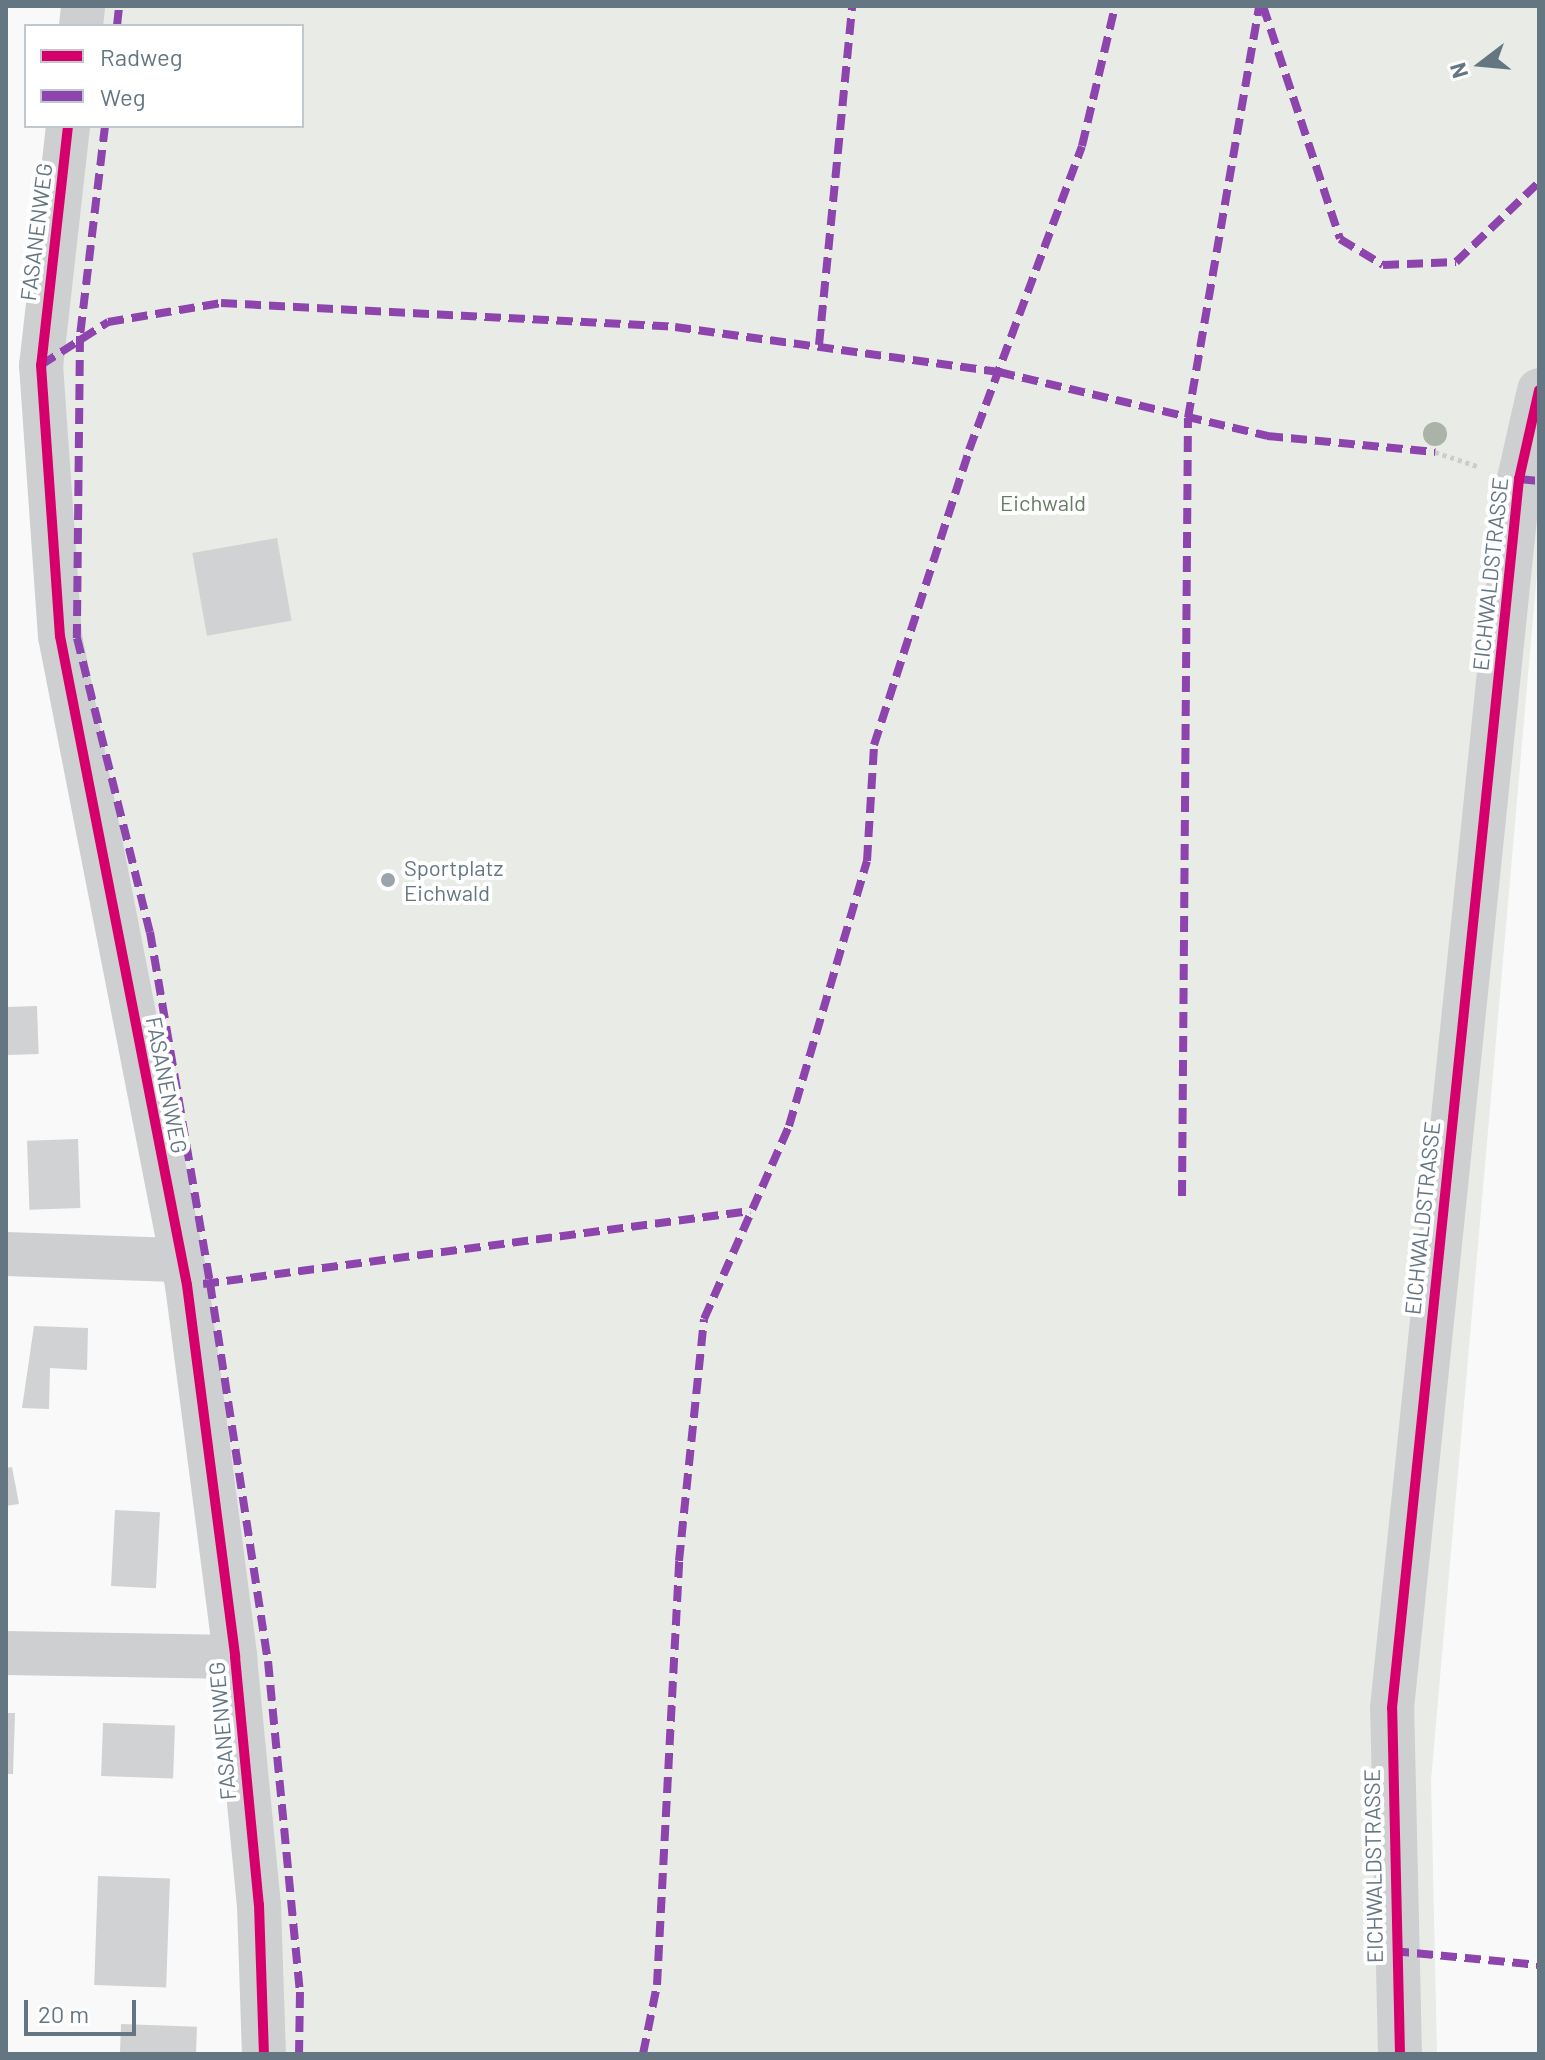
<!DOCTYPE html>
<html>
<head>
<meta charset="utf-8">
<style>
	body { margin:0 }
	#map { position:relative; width:1545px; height:2060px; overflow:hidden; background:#f9f9f9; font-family:Barlow,sans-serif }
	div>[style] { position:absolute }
	.green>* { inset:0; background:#e8ebe6 }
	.building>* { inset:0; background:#d0d2d3; transform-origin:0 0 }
	.path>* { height:5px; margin-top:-2.5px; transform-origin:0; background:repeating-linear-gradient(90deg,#cbcccd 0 4px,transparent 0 8px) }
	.street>* { height:44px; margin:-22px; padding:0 22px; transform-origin:22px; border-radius:22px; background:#cecfd0 }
	.quiet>* { height:8px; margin-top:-4px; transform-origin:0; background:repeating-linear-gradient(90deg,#8e44ad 0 16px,transparent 0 24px) }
	.cycleway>* { height:10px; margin:-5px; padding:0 5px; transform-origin:5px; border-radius:5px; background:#d6006c }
	.trees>* { width:24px; height:24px; margin:-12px; border-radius:50%; background:#a9b3a7 }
	.dots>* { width:22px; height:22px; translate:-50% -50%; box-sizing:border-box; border:4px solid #fff; border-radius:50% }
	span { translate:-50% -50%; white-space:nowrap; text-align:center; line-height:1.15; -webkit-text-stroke:8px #fff; paint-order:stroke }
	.street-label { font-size:22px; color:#657683 }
	.park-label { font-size:22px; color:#687a64 }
	.poi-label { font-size:22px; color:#657683 }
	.left { translate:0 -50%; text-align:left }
	.frame { position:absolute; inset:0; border:8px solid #657683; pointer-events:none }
	.legend { position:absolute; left:24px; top:24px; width:280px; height:104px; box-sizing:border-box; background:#fff; border:2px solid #c1c8cd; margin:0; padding:10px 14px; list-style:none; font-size:24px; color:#657683 }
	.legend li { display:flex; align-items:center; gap:16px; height:40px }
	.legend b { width:40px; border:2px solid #c1c8cd }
	.north { position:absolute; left:1441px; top:24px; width:80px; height:80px; -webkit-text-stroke:6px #fff; paint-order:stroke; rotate:254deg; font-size:22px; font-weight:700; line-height:32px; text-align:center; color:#657683 }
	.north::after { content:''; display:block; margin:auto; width:28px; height:36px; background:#657683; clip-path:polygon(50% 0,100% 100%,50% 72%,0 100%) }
	.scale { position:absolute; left:24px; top:2000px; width:112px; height:36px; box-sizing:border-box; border:4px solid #657683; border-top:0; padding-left:10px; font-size:24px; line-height:28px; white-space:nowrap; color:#657683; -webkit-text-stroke:6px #fff; paint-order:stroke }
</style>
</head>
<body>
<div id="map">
	<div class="green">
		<i style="clip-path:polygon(75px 6px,1539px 6px,1539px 550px,1431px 1780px,1437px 2054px,253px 2054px,204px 1474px,47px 620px,60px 126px,302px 126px,302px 26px,72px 26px)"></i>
	</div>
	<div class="building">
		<i style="left:277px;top:538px;width:84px;height:86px;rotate:80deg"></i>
		<i style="left:37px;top:1006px;width:48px;height:31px;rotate:88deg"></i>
		<i style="left:78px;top:1139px;width:69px;height:51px;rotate:88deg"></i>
		<i style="clip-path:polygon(34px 1326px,88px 1328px,87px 1370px,50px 1368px,49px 1409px,22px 1408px)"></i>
		<i style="clip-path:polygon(12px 1467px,19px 1504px,6px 1506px,6px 1468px)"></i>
		<i style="left:115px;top:1510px;width:45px;height:76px;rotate:3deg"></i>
		<i style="clip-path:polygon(6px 1713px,15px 1713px,13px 1774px,6px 1774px)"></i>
		<i style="left:103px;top:1723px;width:72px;height:53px;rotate:2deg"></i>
		<i style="left:98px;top:1876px;width:72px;height:109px;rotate:2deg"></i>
		<i style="left:121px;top:2024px;width:76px;height:30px;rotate:2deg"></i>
	</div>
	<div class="path">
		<i style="left:1435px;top:452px;width:47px;rotate:18.4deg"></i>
	</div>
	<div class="street">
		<i style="left:81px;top:26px;width:20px;rotate:-84deg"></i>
		<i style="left:68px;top:126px;width:241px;rotate:96.4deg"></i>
		<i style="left:41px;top:365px;width:272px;rotate:86deg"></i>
		<i style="left:60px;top:636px;width:661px;rotate:78.93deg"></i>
		<i style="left:187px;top:1285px;width:375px;rotate:82.6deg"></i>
		<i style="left:235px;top:1657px;width:249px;rotate:84.5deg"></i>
		<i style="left:259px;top:1905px;width:149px;rotate:88.1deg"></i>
		<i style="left:6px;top:1254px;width:176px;rotate:2deg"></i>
		<i style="left:6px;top:1653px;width:229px;rotate:1deg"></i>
		<i style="left:1400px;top:2054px;width:346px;rotate:-91.3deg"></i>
		<i style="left:1392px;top:1708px;width:1236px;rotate:-84.1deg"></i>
		<i style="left:1519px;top:479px;width:91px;rotate:-77.3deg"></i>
	</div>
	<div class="quiet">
		<i style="left:1263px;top:6px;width:245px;rotate:71.7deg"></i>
		<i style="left:1340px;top:239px;width:50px;rotate:31.2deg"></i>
		<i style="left:1383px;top:265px;width:73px;rotate:-2.4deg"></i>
		<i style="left:1456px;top:262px;width:115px;rotate:-43.9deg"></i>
		<i style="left:117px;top:26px;width:20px;rotate:-84deg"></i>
		<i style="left:105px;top:126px;width:211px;rotate:96.8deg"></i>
		<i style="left:80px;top:336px;width:302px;rotate:90.6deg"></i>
		<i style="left:77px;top:638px;width:303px;rotate:76.1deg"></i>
		<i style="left:150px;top:932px;width:356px;rotate:80.3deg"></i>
		<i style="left:210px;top:1283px;width:382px;rotate:81.3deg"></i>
		<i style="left:268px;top:1661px;width:333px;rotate:84.5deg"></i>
		<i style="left:300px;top:1992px;width:62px;rotate:90.9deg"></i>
		<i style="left:819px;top:345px;width:341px;rotate:-84.4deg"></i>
		<i style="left:41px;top:365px;width:80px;rotate:-32.7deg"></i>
		<i style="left:108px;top:322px;width:115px;rotate:-9.5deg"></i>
		<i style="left:221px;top:303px;width:455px;rotate:3deg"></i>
		<i style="left:675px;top:327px;width:327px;rotate:7.9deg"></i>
		<i style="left:999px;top:372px;width:276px;rotate:13.4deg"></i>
		<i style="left:1267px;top:436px;width:169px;rotate:5.4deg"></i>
		<i style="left:1519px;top:479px;width:20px;rotate:6deg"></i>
		<i style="left:1182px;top:1196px;width:778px;rotate:-89.56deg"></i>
		<i style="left:1188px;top:418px;width:418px;rotate:-80.2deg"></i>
		<i style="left:203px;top:1284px;width:552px;rotate:-7.6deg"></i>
		<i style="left:1393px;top:1951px;width:147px;rotate:5.5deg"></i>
		<i style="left:643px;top:2054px;width:70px;rotate:-78.5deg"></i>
		<i style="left:657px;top:1985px;width:425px;rotate:-87deg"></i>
		<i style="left:679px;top:1561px;width:243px;rotate:-84.1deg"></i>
		<i style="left:704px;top:1319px;width:211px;rotate:-66.2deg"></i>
		<i style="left:789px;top:1126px;width:276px;rotate:-73.6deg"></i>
		<i style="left:867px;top:861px;width:116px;rotate:-86.5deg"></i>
		<i style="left:874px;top:745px;width:310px;rotate:-72.1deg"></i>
		<i style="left:969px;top:450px;width:324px;rotate:-69.6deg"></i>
		<i style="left:1082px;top:146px;width:144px;rotate:-76.7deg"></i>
	</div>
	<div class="cycleway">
		<i style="left:68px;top:126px;width:241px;rotate:96.4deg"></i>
		<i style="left:41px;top:365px;width:272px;rotate:86deg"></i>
		<i style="left:60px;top:636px;width:661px;rotate:78.93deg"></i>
		<i style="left:187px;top:1285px;width:375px;rotate:82.6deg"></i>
		<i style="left:235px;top:1657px;width:249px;rotate:84.5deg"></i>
		<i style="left:259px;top:1905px;width:149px;rotate:88.1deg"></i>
		<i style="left:1400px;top:2054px;width:346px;rotate:-91.3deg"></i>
		<i style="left:1392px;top:1708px;width:1236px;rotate:-84.1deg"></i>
		<i style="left:1519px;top:479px;width:91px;rotate:-77.3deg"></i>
	</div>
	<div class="trees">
		<i style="left:1435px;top:434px"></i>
	</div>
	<div class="dots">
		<i style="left:388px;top:880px;background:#99a4ac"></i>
	</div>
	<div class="street-label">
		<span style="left:36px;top:232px;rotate:-83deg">FASANENWEG</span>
		<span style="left:1490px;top:574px;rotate:-84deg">EICHWALDSTRASSE</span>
		<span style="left:167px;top:1085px;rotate:79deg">FASANENWEG</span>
		<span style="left:1422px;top:1218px;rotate:-84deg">EICHWALDSTRASSE</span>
		<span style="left:222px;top:1731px;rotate:-95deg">FASANENWEG</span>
		<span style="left:1373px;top:1866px;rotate:-91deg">EICHWALDSTRASSE</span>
	</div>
	<div class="park-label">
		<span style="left:1043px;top:503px">Eichwald</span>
	</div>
	<div class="poi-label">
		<span class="left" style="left:404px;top:880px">Sportplatz<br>Eichwald</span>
	</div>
	<div class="frame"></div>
	<ul class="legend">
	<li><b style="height:10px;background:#d6006c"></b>Radweg</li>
	<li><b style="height:10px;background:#8e44ad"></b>Weg</li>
	</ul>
	<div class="north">N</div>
	<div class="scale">20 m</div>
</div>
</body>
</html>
